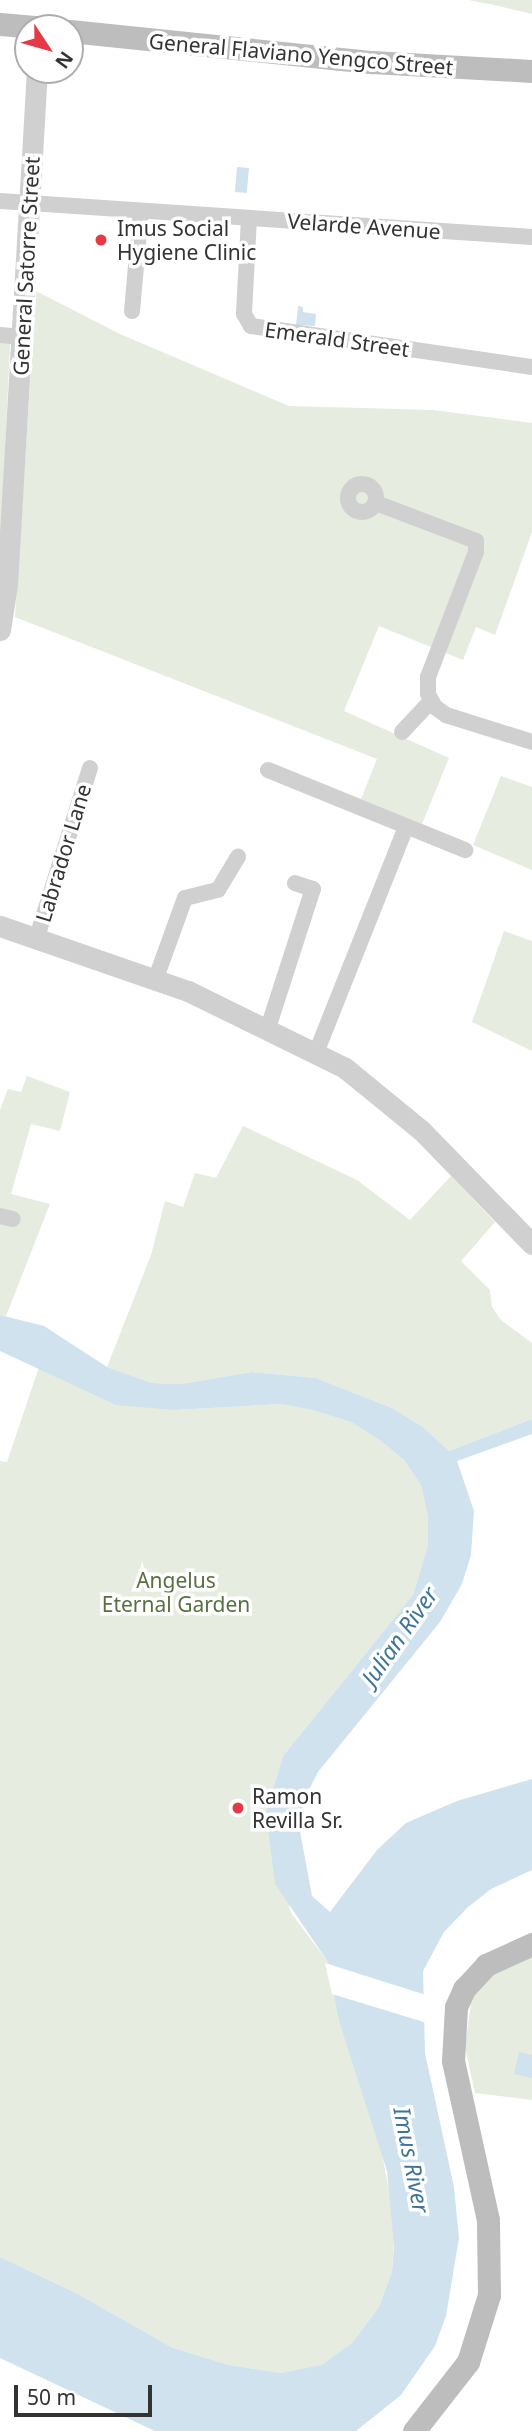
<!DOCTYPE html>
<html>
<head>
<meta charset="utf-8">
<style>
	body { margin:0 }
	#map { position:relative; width:532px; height:2431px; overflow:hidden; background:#fff; font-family:"Noto Sans",sans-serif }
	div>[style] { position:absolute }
	.green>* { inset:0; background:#e6ecdf }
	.water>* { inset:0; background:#cfe2ee; transform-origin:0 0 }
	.pier>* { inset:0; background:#fff }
	.minor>* { height:16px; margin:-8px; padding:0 8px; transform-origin:8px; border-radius:8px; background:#d0d0d0 }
	.minor>.ring { margin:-8px; padding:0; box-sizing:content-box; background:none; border:16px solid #d0d0d0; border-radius:50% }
	.tertiary>* { height:21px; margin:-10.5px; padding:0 10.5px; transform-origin:10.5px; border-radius:10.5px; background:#d0d0d0 }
	.secondary>* { height:23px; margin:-11.5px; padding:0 11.5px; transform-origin:11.5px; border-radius:11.5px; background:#bdbdbd }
	.dots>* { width:19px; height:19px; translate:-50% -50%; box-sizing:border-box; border:4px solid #fff; border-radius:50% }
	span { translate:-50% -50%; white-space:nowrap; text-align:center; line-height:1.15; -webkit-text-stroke:7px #fff; paint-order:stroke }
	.street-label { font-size:21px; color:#333 }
	.poi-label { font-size:21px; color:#333 }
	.left { translate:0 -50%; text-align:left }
	.park-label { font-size:21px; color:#56703f }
	.water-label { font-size:23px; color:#3f7597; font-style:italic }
	.north { position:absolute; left:14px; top:14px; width:70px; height:70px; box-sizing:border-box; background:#fff; border:2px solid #adadad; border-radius:50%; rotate:126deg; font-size:19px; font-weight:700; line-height:28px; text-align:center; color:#333 }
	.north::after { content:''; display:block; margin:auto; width:24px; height:32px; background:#e63946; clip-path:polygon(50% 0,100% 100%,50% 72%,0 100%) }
	.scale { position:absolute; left:14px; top:2385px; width:138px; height:32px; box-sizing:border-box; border:4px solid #333; border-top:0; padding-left:9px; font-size:21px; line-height:24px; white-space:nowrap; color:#333; -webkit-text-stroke:5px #fff; paint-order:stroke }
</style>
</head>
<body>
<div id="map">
	<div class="green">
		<i style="clip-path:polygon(468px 0,532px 0,532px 14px,494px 5px)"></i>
		<i style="clip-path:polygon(36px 291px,120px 334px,289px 406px,433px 410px,532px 423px,532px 532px,495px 635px,476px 627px,463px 660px,379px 626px,344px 711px,449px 758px,422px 824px,361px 799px,377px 759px,15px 617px)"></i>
		<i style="clip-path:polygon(0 342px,10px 343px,0 560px)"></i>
		<i style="clip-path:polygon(501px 776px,532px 787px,532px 870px,473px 845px)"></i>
		<i style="clip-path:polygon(504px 931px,532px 941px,532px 1051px,472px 1022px)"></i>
		<i style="clip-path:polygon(27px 1076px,70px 1092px,60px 1131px,31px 1124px,11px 1194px,50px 1204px,6px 1316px,0 1315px,0 1110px,8px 1089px,21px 1092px)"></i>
		<i style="clip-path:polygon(243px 1126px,357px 1180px,410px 1220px,451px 1176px,495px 1222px,461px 1261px,490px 1290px,492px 1307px,501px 1320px,532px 1343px,532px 1419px,449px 1451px,423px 1427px,392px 1408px,316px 1378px,252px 1372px,181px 1384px,152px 1383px,107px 1367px,151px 1255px,165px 1201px,183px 1207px,195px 1173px,216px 1178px)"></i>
		<i style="clip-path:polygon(39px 1367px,63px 1380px,175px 1410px,281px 1404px,312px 1410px,351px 1422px,381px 1441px,404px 1460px,421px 1485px,428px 1517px,428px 1545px,413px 1595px,283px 1756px,266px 1812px,291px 1913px,328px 1962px,333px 1977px,339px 2021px,379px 2137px,395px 2224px,392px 2271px,379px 2307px,352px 2343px,322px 2366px,281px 2373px,229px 2365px,173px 2348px,78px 2294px,0 2257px,0 1461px,7px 1462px)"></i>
		<i style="clip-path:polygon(532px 1953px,532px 2100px,475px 2093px,465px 2047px,472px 1996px,487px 1975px)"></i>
	</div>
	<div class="water">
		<i style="left:237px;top:167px;width:12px;height:25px;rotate:5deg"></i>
		<i style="clip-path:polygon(298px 306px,303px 307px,303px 312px,316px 314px,315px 326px,296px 325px)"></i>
		<i style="clip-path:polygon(0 1315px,44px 1326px,107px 1367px,152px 1383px,181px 1384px,252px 1372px,316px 1378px,392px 1408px,423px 1427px,449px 1451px,532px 1419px,532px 1434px,457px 1461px,474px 1511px,471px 1555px,462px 1584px,440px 1622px,318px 1772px,306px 1796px,299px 1826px,312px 1896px,330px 1912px,377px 1850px,406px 1823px,457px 1801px,532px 1779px,532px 1870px,491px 1889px,467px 1908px,444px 1932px,423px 1971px,425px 2053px,454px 2187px,459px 2238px,446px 2316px,435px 2346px,401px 2395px,356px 2431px,155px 2431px,0 2358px,0 2257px,78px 2294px,173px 2348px,229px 2365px,281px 2373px,322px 2365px,352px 2343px,379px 2307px,392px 2271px,394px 2246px,387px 2171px,339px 2021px,328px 1962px,275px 1884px,266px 1812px,283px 1756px,413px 1595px,428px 1545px,428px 1517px,421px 1485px,404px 1460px,381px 1441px,351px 1422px,312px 1410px,281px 1404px,175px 1410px,116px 1405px,0 1351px)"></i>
		<i style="clip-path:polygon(519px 2052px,532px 2055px,532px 2078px,514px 2074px)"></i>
	</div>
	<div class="pier">
		<i style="clip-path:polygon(325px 1963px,426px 1995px,427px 2023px,332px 1994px)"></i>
	</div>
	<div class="minor">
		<i style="left:0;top:201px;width:533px;rotate:3.87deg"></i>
		<i style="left:249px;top:218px;width:96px;rotate:93deg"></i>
		<i style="left:244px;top:314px;width:14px;rotate:60deg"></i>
		<i style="left:251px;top:326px;width:284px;rotate:8.3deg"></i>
		<i style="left:132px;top:311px;width:100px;rotate:-84.9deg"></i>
		<i style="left:0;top:335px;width:22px;rotate:5deg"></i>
		<i class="ring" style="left:348px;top:484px;width:12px;height:12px"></i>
		<i style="left:376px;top:503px;width:107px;rotate:20.8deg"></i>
		<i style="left:476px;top:541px;width:11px;rotate:90deg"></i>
		<i style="left:476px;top:552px;width:134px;rotate:111deg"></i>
		<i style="left:428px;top:677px;width:17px;rotate:90deg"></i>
		<i style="left:428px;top:694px;width:15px;rotate:62deg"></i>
		<i style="left:435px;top:707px;width:14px;rotate:36deg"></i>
		<i style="left:446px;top:715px;width:90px;rotate:17.4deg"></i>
		<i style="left:402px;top:732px;width:42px;rotate:-46.9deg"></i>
		<i style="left:268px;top:770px;width:213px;rotate:22.1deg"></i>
		<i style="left:37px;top:937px;width:177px;rotate:-72.6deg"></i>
		<i style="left:156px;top:978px;width:85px;rotate:-70.1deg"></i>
		<i style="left:185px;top:898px;width:34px;rotate:-14deg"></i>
		<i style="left:218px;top:890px;width:39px;rotate:-59deg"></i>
		<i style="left:268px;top:1028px;width:146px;rotate:-72.1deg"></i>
		<i style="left:313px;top:889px;width:19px;rotate:-162deg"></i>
		<i style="left:316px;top:1053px;width:243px;rotate:-68.3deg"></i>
		<i style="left:0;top:1216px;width:13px;rotate:13deg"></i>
	</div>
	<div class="tertiary">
		<i style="left:0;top:630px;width:46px;rotate:-81.2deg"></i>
		<i style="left:7px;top:585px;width:516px;rotate:-86.67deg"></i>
		<i style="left:0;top:926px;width:199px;rotate:19.1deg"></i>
		<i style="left:188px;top:991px;width:175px;rotate:26.1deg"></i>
		<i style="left:345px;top:1068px;width:99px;rotate:39.3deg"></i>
		<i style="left:422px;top:1131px;width:158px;rotate:45.8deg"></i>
	</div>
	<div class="secondary">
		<i style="left:0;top:24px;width:46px;rotate:5deg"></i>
		<i style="left:70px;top:31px;width:304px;rotate:5.9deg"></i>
		<i style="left:372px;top:62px;width:160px;rotate:3.2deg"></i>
		<i style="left:414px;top:2431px;width:88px;rotate:-52deg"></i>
		<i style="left:468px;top:2362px;width:70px;rotate:-72.6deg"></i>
		<i style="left:489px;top:2295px;width:75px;rotate:-90.8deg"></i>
		<i style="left:488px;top:2220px;width:163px;rotate:-102.4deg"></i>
		<i style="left:453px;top:2061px;width:54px;rotate:-86.8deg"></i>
		<i style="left:456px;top:2007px;width:20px;rotate:-66deg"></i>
		<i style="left:464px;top:1989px;width:33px;rotate:-47deg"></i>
		<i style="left:486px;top:1965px;width:51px;rotate:-24.5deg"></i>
	</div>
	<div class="dots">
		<i style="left:101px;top:240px;background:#e63946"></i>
		<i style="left:238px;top:1808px;background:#e63946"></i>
	</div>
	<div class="street-label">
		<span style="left:301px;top:54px;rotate:5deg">General Flaviano Yengco Street</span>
		<span style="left:364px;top:226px;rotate:4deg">Velarde Avenue</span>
		<span style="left:26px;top:266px;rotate:-87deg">General Satorre Street</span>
		<span style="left:337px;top:339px;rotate:8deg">Emerald Street</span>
		<span style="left:63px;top:853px;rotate:-73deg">Labrador Lane</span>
	</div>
	<div class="poi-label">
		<span class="left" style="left:117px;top:240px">Imus Social<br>Hygiene Clinic</span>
		<span class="left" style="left:252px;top:1808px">Ramon<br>Revilla Sr.</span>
	</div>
	<div class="park-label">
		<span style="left:176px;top:1592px">Angelus<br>Eternal Garden</span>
	</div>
	<div class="water-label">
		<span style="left:399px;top:1636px;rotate:-55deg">Julian River</span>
		<span style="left:412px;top:2160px;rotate:79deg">Imus River</span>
	</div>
	<div class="north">N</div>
	<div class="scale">50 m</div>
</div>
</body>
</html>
